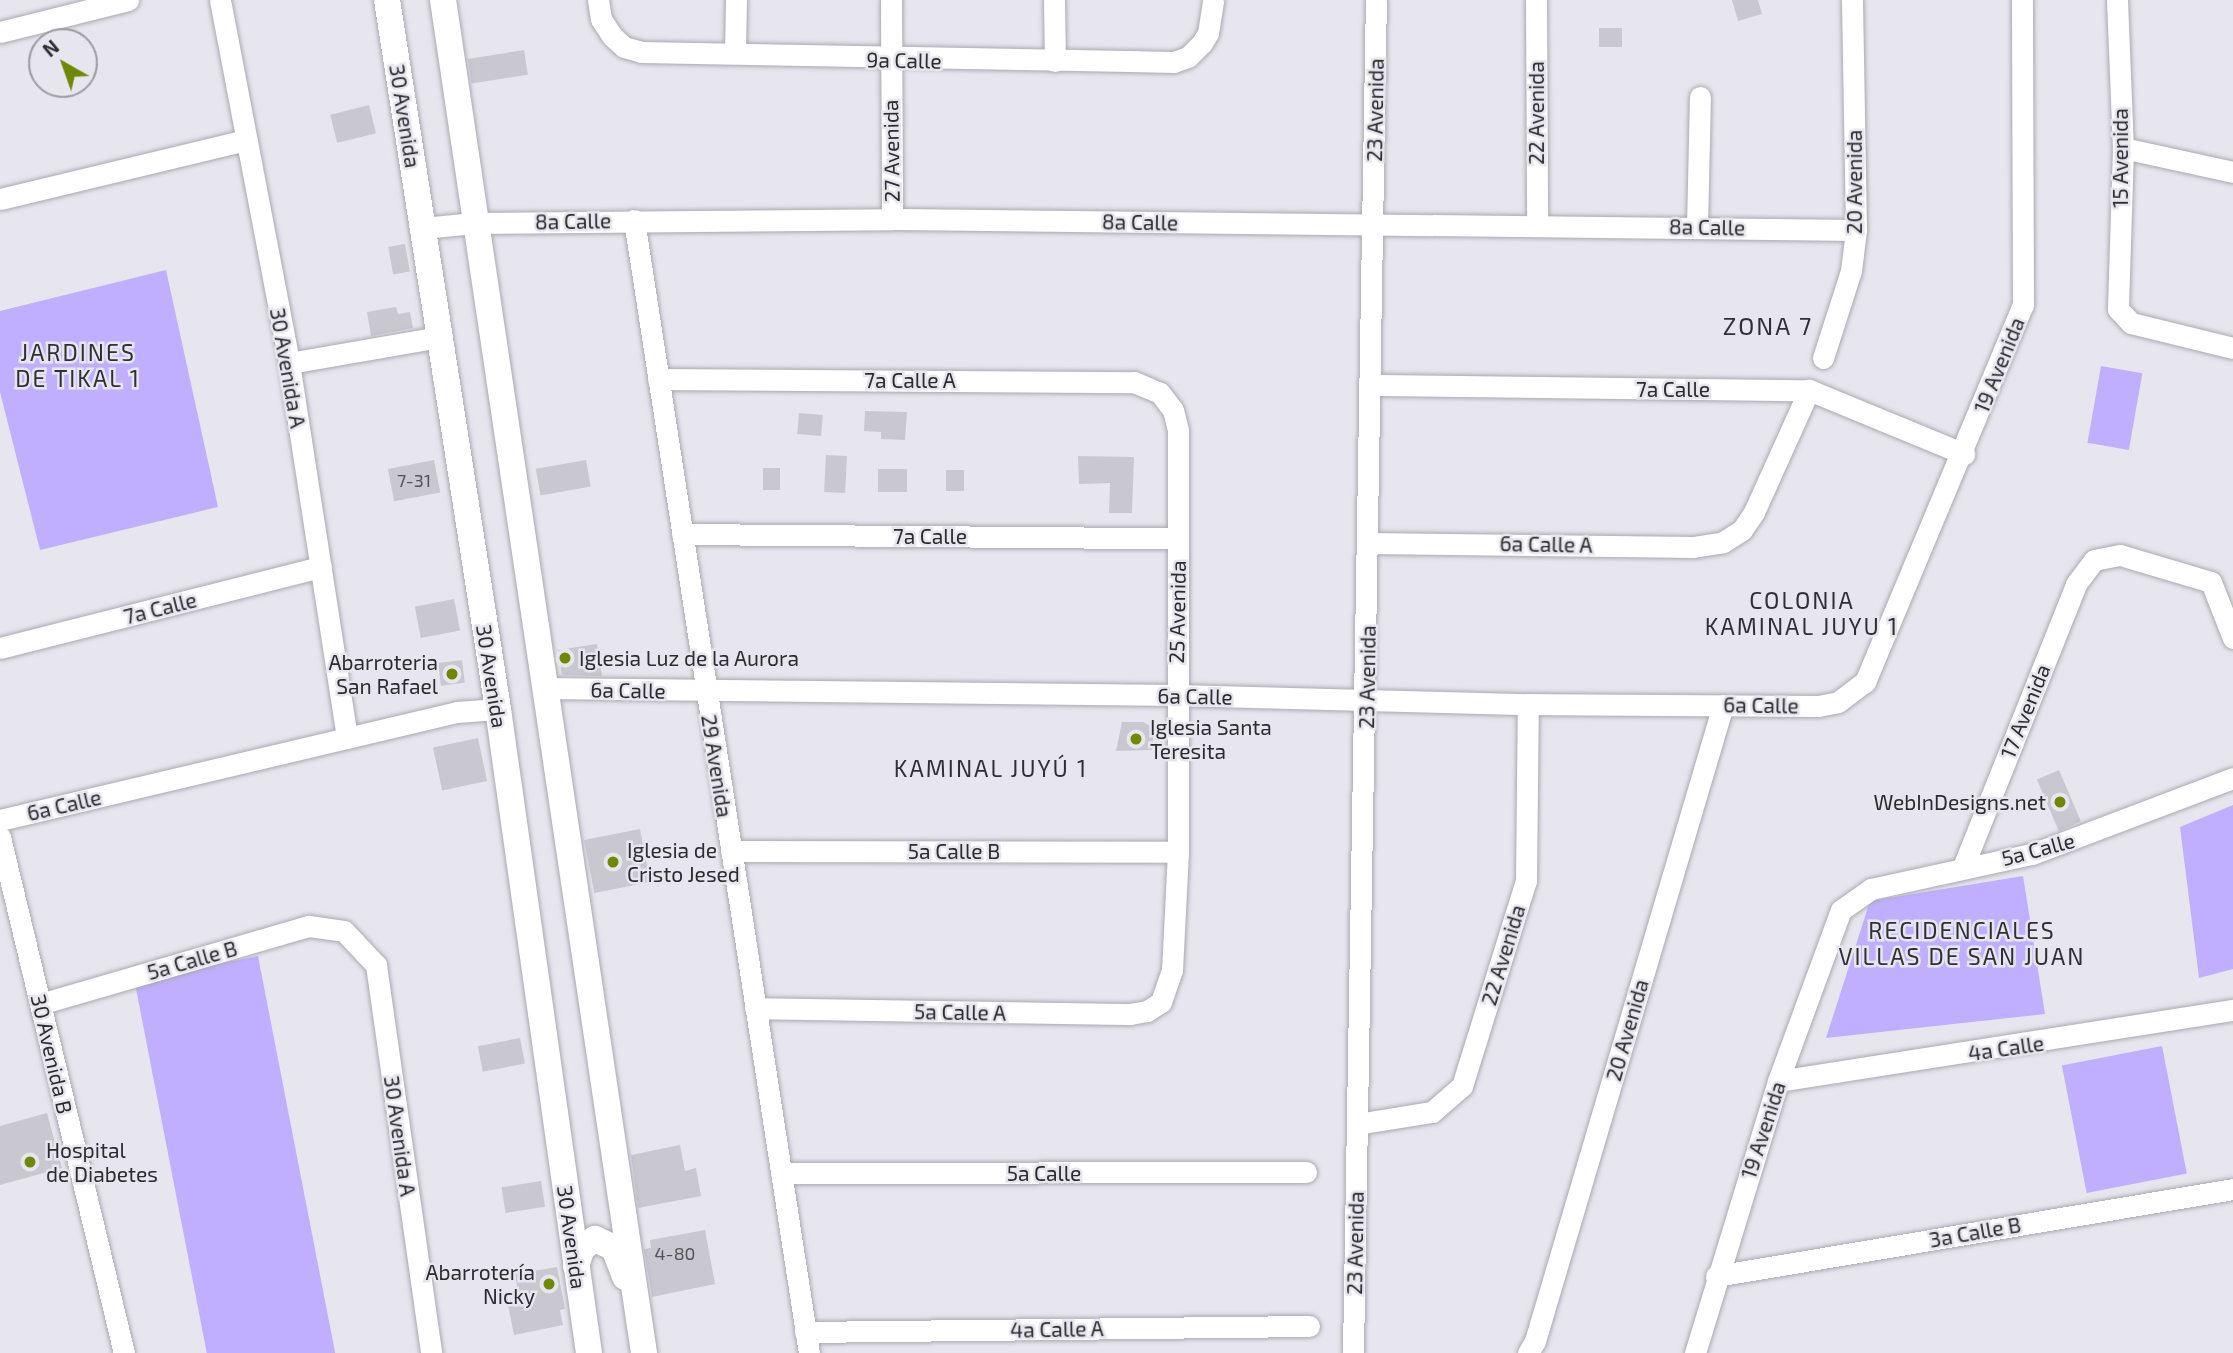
<!DOCTYPE html>
<html>
<head>
<meta charset="utf-8">
<style>
	body { margin:0 }
	#map { position:relative; width:2233px; height:1353px; overflow:hidden; background:#e7e6ee; font-family:"Exo 2",sans-serif }
	div>[style] { position:absolute }
	.green>* { inset:0; background:#c0afff; transform-origin:0 0 }
	.building>* { inset:0; background:#c9c8d0; transform-origin:0 0 }
	.roads { filter:drop-shadow(0 0 2px #aaa9b0) drop-shadow(0 0 2px #aaa9b0) }
	.minor>* { height:21px; margin:-10.5px; padding:0 10.5px; transform-origin:10.5px; border-radius:10.5px; background:#fff }
	.tertiary>* { height:26px; margin:-13px; padding:0 13px; transform-origin:13px; border-radius:13px; background:#fff }
	.dots>* { width:19px; height:19px; translate:-50% -50%; box-sizing:border-box; border:4px solid #e7e6ee; border-radius:50% }
	span { translate:-50% -50%; white-space:nowrap; text-align:center; line-height:1.15; -webkit-text-stroke:5px #e7e6ee; paint-order:stroke }
	.number-label { font-size:18px; color:#535256 }
	.number-label span { -webkit-text-stroke-width:0 }
	.street-label { font-size:21px; color:#2c2b2e }
	.poi-label { font-size:21px; color:#2c2b2e }
	.left { translate:0 -50%; text-align:left }
	.right { translate:-100% -50%; text-align:right }
	.neighbourhood-label { font-size:23px; color:#302f35; letter-spacing:2px }
	.quarter-label { font-size:24px; color:#302f35; letter-spacing:2px }
	.north { position:absolute; left:28px; top:28px; width:70px; height:70px; box-sizing:border-box; background:#e7e6ee; border:2px solid #9c9ba1; border-radius:50%; rotate:320deg; font-size:19px; font-weight:700; line-height:28px; text-align:center; color:#2c2b2e }
	.north::after { content:''; display:block; margin:auto; width:24px; height:32px; background:#6e8900; clip-path:polygon(50% 0,100% 100%,50% 72%,0 100%) }
</style>
</head>
<body>
<div id="map">
	<div class="green">
		<i style="clip-path:polygon(166px 270px,218px 507px,40px 550px,0 392px,0 311px)"></i>
		<i style="left:2101px;top:366px;width:42px;height:78px;rotate:10deg"></i>
		<i style="clip-path:polygon(2233px 805px,2233px 969px,2199px 978px,2180px 827px)"></i>
		<i style="clip-path:polygon(2023px 876px,2045px 1014px,1826px 1038px,1870px 901px)"></i>
		<i style="left:258px;top:956px;width:405px;height:126px;rotate:79deg"></i>
		<i style="left:2162px;top:1046px;width:130px;height:102px;rotate:79deg"></i>
	</div>
	<div class="building">
		<i style="clip-path:polygon(1732px 0,1758px 0,1762px 14px,1738px 21px)"></i>
		<i style="left:1622px;top:28px;width:19px;height:23px;rotate:90deg"></i>
		<i style="left:524px;top:50px;width:25px;height:57px;rotate:81deg"></i>
		<i style="left:369px;top:105px;width:29px;height:40px;rotate:76deg"></i>
		<i style="left:405px;top:244px;width:28px;height:17px;rotate:80deg"></i>
		<i style="clip-path:polygon(396px 307px,398px 314px,410px 312px,413px 328px,371px 336px,367px 312px)"></i>
		<i style="clip-path:polygon(865px 411px,907px 412px,905px 440px,881px 439px,881px 432px,864px 431px)"></i>
		<i style="left:799px;top:413px;width:24px;height:21px;rotate:5deg"></i>
		<i style="left:826px;top:455px;width:21px;height:37px;rotate:3deg"></i>
		<i style="clip-path:polygon(1078px 456px,1134px 457px,1132px 513px,1109px 513px,1110px 483px,1079px 484px)"></i>
		<i style="left:434px;top:460px;width:33px;height:47px;rotate:79deg"></i>
		<i style="left:586px;top:460px;width:27px;height:51px;rotate:80deg"></i>
		<i style="left:763px;top:468px;width:17px;height:22px"></i>
		<i style="left:878px;top:469px;width:29px;height:23px"></i>
		<i style="left:946px;top:470px;width:18px;height:21px"></i>
		<i style="left:454px;top:599px;width:32px;height:40px;rotate:79deg"></i>
		<i style="clip-path:polygon(597px 644px,602px 676px,562px 675px,558px 650px)"></i>
		<i style="left:462px;top:660px;width:23px;height:24px;rotate:83deg"></i>
		<i style="clip-path:polygon(1122px 722px,1143px 722px,1154px 728px,1152px 750px,1116px 751px)"></i>
		<i style="left:478px;top:738px;width:44px;height:46px;rotate:78deg"></i>
		<i style="left:2059px;top:770px;width:56px;height:24px;rotate:67deg"></i>
		<i style="left:640px;top:829px;width:54px;height:57px;rotate:79deg"></i>
		<i style="left:520px;top:1038px;width:26px;height:43px;rotate:79deg"></i>
		<i style="clip-path:polygon(47px 1113px,62px 1168px,0 1185px,0 1126px)"></i>
		<i style="clip-path:polygon(680px 1145px,685px 1171px,696px 1168px,701px 1196px,638px 1208px,631px 1155px)"></i>
		<i style="left:541px;top:1181px;width:26px;height:40px;rotate:81deg"></i>
		<i style="clip-path:polygon(705px 1230px,715px 1284px,652px 1297px,644px 1249px,651px 1248px,650px 1240px)"></i>
		<i style="clip-path:polygon(557px 1267px,565px 1309px,560px 1310px,563px 1325px,514px 1335px,508px 1305px,520px 1303px,515px 1274px)"></i>
	</div>
	<div class="roads">
		<div class="minor">
			<i style="left:220px;top:0;width:369px;rotate:79.2deg"></i>
			<i style="left:289px;top:363px;width:379px;rotate:81.2deg"></i>
			<i style="left:598px;top:0;width:19px;rotate:81deg"></i>
			<i style="left:601px;top:19px;width:20px;rotate:57deg"></i>
			<i style="left:612px;top:36px;width:16px;rotate:43deg"></i>
			<i style="left:624px;top:47px;width:18px;rotate:16deg"></i>
			<i style="left:641px;top:52px;width:533px;rotate:1.07deg"></i>
			<i style="left:1174px;top:62px;width:15px;rotate:-20deg"></i>
			<i style="left:1188px;top:57px;width:20px;rotate:-45deg"></i>
			<i style="left:1202px;top:43px;width:12px;rotate:-59deg"></i>
			<i style="left:1208px;top:33px;width:33px;rotate:-81deg"></i>
			<i style="left:891px;top:0;width:219px;rotate:89.7deg"></i>
			<i style="left:1054px;top:0;width:61px;rotate:89.1deg"></i>
			<i style="left:1536px;top:0;width:226px;rotate:89.7deg"></i>
			<i style="left:2117px;top:0;width:148px;rotate:87.7deg"></i>
			<i style="left:2123px;top:148px;width:161px;rotate:91.8deg"></i>
			<i style="left:2118px;top:309px;width:19px;rotate:47deg"></i>
			<i style="left:2131px;top:323px;width:105px;rotate:13.8deg"></i>
			<i style="left:0;top:32px;width:132px;rotate:-14deg"></i>
			<i style="left:735px;top:52px;width:52px;rotate:-88.9deg"></i>
			<i style="left:2123px;top:148px;width:113px;rotate:12.3deg"></i>
			<i style="left:0;top:199px;width:253px;rotate:-13.5deg"></i>
			<i style="left:634px;top:220px;width:1146px;rotate:81.22deg"></i>
			<i style="left:1697px;top:227px;width:130px;rotate:-88.7deg"></i>
			<i style="left:423px;top:228px;width:51px;rotate:-5.6deg"></i>
			<i style="left:474px;top:223px;width:418px;rotate:-0.5deg"></i>
			<i style="left:892px;top:219px;width:964px;rotate:0.65deg"></i>
			<i style="left:1823px;top:358px;width:91px;rotate:-72.2deg"></i>
			<i style="left:1851px;top:271px;width:41px;rotate:-83deg"></i>
			<i style="left:1856px;top:230px;width:230px;rotate:-91deg"></i>
			<i style="left:289px;top:363px;width:153px;rotate:-9.8deg"></i>
			<i style="left:658px;top:379px;width:476px;rotate:0.4deg"></i>
			<i style="left:1134px;top:382px;width:28px;rotate:23deg"></i>
			<i style="left:1160px;top:393px;width:21px;rotate:53deg"></i>
			<i style="left:1173px;top:410px;width:21px;rotate:76deg"></i>
			<i style="left:1178px;top:430px;width:422px;rotate:90deg"></i>
			<i style="left:1178px;top:852px;width:118px;rotate:92.9deg"></i>
			<i style="left:1172px;top:970px;width:34px;rotate:109deg"></i>
			<i style="left:1161px;top:1002px;width:17px;rotate:147deg"></i>
			<i style="left:1147px;top:1011px;width:17px;rotate:170deg"></i>
			<i style="left:1130px;top:1014px;width:375px;rotate:-179.1deg"></i>
			<i style="left:1370px;top:385px;width:439px;rotate:0.7deg"></i>
			<i style="left:1809px;top:390px;width:168px;rotate:22.4deg"></i>
			<i style="left:682px;top:534px;width:496px;rotate:0.5deg"></i>
			<i style="left:1368px;top:543px;width:325px;rotate:0.7deg"></i>
			<i style="left:1693px;top:547px;width:30px;rotate:-9deg"></i>
			<i style="left:1723px;top:542px;width:22px;rotate:-32deg"></i>
			<i style="left:1742px;top:530px;width:22px;rotate:-56deg"></i>
			<i style="left:1754px;top:512px;width:134px;rotate:-65.7deg"></i>
			<i style="left:0;top:648px;width:331px;rotate:-14.2deg"></i>
			<i style="left:543px;top:688px;width:633px;rotate:0.63deg"></i>
			<i style="left:1176px;top:695px;width:352px;rotate:1.5deg"></i>
			<i style="left:1528px;top:704px;width:290px;rotate:0.4deg"></i>
			<i style="left:1818px;top:706px;width:20px;rotate:-11deg"></i>
			<i style="left:1838px;top:702px;width:34px;rotate:-37deg"></i>
			<i style="left:1865px;top:682px;width:409px;rotate:-67.3deg"></i>
			<i style="left:2023px;top:305px;width:305px;rotate:-90.2deg"></i>
			<i style="left:0;top:820px;width:470px;rotate:-13.3deg"></i>
			<i style="left:457px;top:712px;width:41px;rotate:-4.2deg"></i>
			<i style="left:0;top:837px;width:531px;rotate:76.49deg"></i>
			<i style="left:731px;top:851px;width:447px;rotate:0.1deg"></i>
			<i style="left:1963px;top:867px;width:305px;rotate:-68.2deg"></i>
			<i style="left:2076px;top:584px;width:30px;rotate:-53deg"></i>
			<i style="left:2094px;top:560px;width:26px;rotate:-11deg"></i>
			<i style="left:2120px;top:555px;width:95px;rotate:16.5deg"></i>
			<i style="left:2211px;top:582px;width:60px;rotate:68.6deg"></i>
			<i style="left:40px;top:1004px;width:280px;rotate:-16.2deg"></i>
			<i style="left:309px;top:926px;width:35px;rotate:8deg"></i>
			<i style="left:344px;top:931px;width:47px;rotate:46.7deg"></i>
			<i style="left:376px;top:965px;width:392px;rotate:81.9deg"></i>
			<i style="left:1778px;top:1081px;width:461px;rotate:-8.9deg"></i>
			<i style="left:1357px;top:1124px;width:76px;rotate:-9.1deg"></i>
			<i style="left:1432px;top:1112px;width:40px;rotate:-41deg"></i>
			<i style="left:1462px;top:1086px;width:215px;rotate:-72.7deg"></i>
			<i style="left:1526px;top:881px;width:177px;rotate:-89.4deg"></i>
			<i style="left:781px;top:1173px;width:525px;rotate:-0.11deg"></i>
			<i style="left:1716px;top:1276px;width:524px;rotate:-9.55deg"></i>
			<i style="left:805px;top:1332px;width:504px;rotate:-0.68deg"></i>
			<i style="left:1353px;top:1353px;width:1353px;rotate:-89.03deg"></i>
			<i style="left:1528px;top:1353px;width:14px;rotate:-60deg"></i>
			<i style="left:1535px;top:1341px;width:663px;rotate:-73.53deg"></i>
			<i style="left:1695px;top:1353px;width:284px;rotate:-73deg"></i>
			<i style="left:1778px;top:1081px;width:182px;rotate:-69.8deg"></i>
			<i style="left:1841px;top:910px;width:37px;rotate:-35deg"></i>
			<i style="left:1871px;top:889px;width:165px;rotate:-12.3deg"></i>
			<i style="left:2032px;top:854px;width:215px;rotate:-20.7deg"></i>
		</div>
		<div class="tertiary">
			<i style="left:387px;top:0;width:718px;rotate:81.1deg"></i>
			<i style="left:498px;top:709px;width:650px;rotate:81.96deg"></i>
			<i style="left:443px;top:0;width:1368px;rotate:81.55deg"></i>
			<i style="left:576px;top:1266px;width:19px;rotate:-72deg"></i>
			<i style="left:582px;top:1248px;width:16px;rotate:-35deg"></i>
			<i style="left:595px;top:1239px;width:21px;rotate:25deg"></i>
			<i style="left:614px;top:1248px;width:31px;rotate:69deg"></i>
		</div>
	</div>
	<div class="dots">
		<i style="left:565px;top:658px;background:#6e8900"></i>
		<i style="left:452px;top:674px;background:#6e8900"></i>
		<i style="left:1136px;top:739px;background:#6e8900"></i>
		<i style="left:2060px;top:802px;background:#6e8900"></i>
		<i style="left:613px;top:862px;background:#6e8900"></i>
		<i style="left:30px;top:1162px;background:#6e8900"></i>
		<i style="left:549px;top:1284px;background:#6e8900"></i>
	</div>
	<div class="number-label">
		<span style="left:414px;top:480px">7-31</span>
		<span style="left:675px;top:1253px">4-80</span>
	</div>
	<div class="street-label">
		<span style="left:904px;top:60px;rotate:1deg">9a Calle</span>
		<span style="left:1375px;top:110px;rotate:-89deg">23 Avenida</span>
		<span style="left:1536px;top:113px;rotate:-90deg">22 Avenida</span>
		<span style="left:405px;top:116px;rotate:81deg">30 Avenida</span>
		<span style="left:891px;top:151px;rotate:-91deg">27 Avenida</span>
		<span style="left:2120px;top:158px;rotate:-90deg">15 Avenida</span>
		<span style="left:1854px;top:182px;rotate:-90deg">20 Avenida</span>
		<span style="left:573px;top:221px;rotate:-1deg">8a Calle</span>
		<span style="left:1140px;top:222px;rotate:1deg">8a Calle</span>
		<span style="left:1707px;top:227px;rotate:1deg">8a Calle</span>
		<span style="left:1999px;top:365px;rotate:-68deg">19 Avenida</span>
		<span style="left:288px;top:368px;rotate:80deg">30 Avenida A</span>
		<span style="left:910px;top:380px">7a Calle A</span>
		<span style="left:1673px;top:389px">7a Calle</span>
		<span style="left:930px;top:536px">7a Calle</span>
		<span style="left:1546px;top:544px;rotate:1deg">6a Calle A</span>
		<span style="left:160px;top:608px;rotate:-14deg">7a Calle</span>
		<span style="left:1177px;top:612px;rotate:-89deg">25 Avenida</span>
		<span style="left:492px;top:676px;rotate:81deg">30 Avenida</span>
		<span style="left:1367px;top:677px;rotate:-89deg">23 Avenida</span>
		<span style="left:628px;top:690px;rotate:1deg">6a Calle</span>
		<span style="left:1195px;top:696px;rotate:1deg">6a Calle</span>
		<span style="left:1761px;top:705px;rotate:1deg">6a Calle</span>
		<span style="left:2025px;top:711px;rotate:-68deg">17 Avenida</span>
		<span style="left:717px;top:766px;rotate:81deg">29 Avenida</span>
		<span style="left:64px;top:805px;rotate:-13deg">6a Calle</span>
		<span style="left:2038px;top:849px;rotate:-15deg">5a Calle</span>
		<span style="left:954px;top:851px">5a Calle B</span>
		<span style="left:1503px;top:955px;rotate:-73deg">22 Avenida</span>
		<span style="left:192px;top:960px;rotate:-16deg">5a Calle B</span>
		<span style="left:960px;top:1012px;rotate:1deg">5a Calle A</span>
		<span style="left:1627px;top:1030px;rotate:-74deg">20 Avenida</span>
		<span style="left:2006px;top:1048px;rotate:-8deg">4a Calle</span>
		<span style="left:52px;top:1054px;rotate:77deg">30 Avenida B</span>
		<span style="left:1763px;top:1130px;rotate:-72deg">19 Avenida</span>
		<span style="left:400px;top:1136px;rotate:82deg">30 Avenida A</span>
		<span style="left:1044px;top:1173px">5a Calle</span>
		<span style="left:1975px;top:1232px;rotate:-10deg">3a Calle B</span>
		<span style="left:572px;top:1237px;rotate:82deg">30 Avenida</span>
		<span style="left:1355px;top:1243px;rotate:-89deg">23 Avenida</span>
		<span style="left:1057px;top:1329px;rotate:-1deg">4a Calle A</span>
	</div>
	<div class="poi-label">
		<span class="left" style="left:579px;top:658px">Iglesia Luz de la Aurora</span>
		<span class="right" style="left:438px;top:674px">Abarroteria<br>San Rafael</span>
		<span class="left" style="left:1150px;top:739px">Iglesia Santa<br>Teresita</span>
		<span class="right" style="left:2046px;top:802px">WebInDesigns.net</span>
		<span class="left" style="left:627px;top:862px">Iglesia de<br>Cristo Jesed</span>
		<span class="left" style="left:46px;top:1162px">Hospital<br>de Diabetes</span>
		<span class="right" style="left:535px;top:1284px">Abarrotería<br>Nicky</span>
	</div>
	<div class="neighbourhood-label">
		<span style="left:78px;top:365px">JARDINES<br>DE TIKAL 1</span>
		<span style="left:1802px;top:613px">COLONIA<br>KAMINAL JUYU 1</span>
		<span style="left:991px;top:768px">KAMINAL JUYÚ 1</span>
		<span style="left:1962px;top:943px">RECIDENCIALES<br>VILLAS DE SAN JUAN</span>
	</div>
	<div class="quarter-label">
		<span style="left:1768px;top:326px">ZONA 7</span>
	</div>
	<div class="north">N</div>
</div>
</body>
</html>
